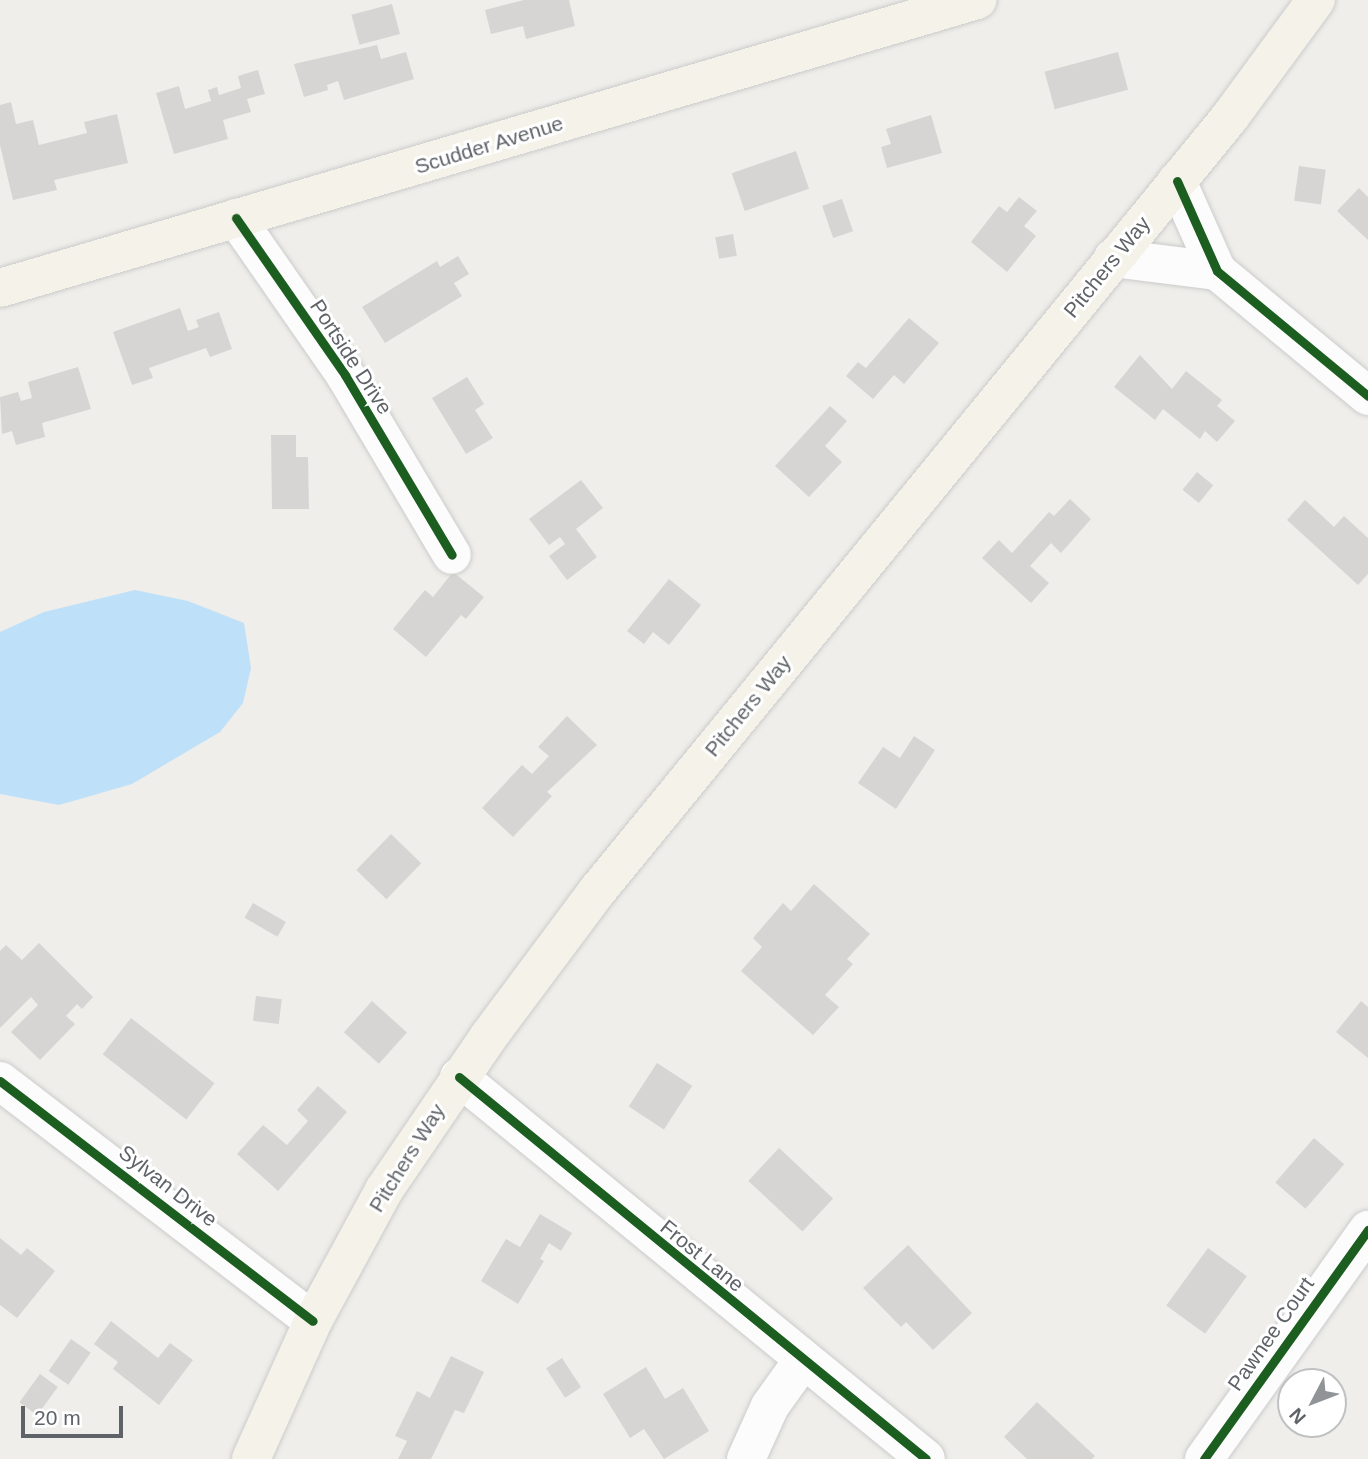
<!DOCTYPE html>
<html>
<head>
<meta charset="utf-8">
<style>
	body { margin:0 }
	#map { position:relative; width:1368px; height:1459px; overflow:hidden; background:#efeeea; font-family:Arial,sans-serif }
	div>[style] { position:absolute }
	.water>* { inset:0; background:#bfe0f9 }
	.building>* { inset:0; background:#d6d5d3; transform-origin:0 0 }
	.roads { filter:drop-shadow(0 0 2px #cbcccc) drop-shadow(0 0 2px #cbcccc) }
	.minor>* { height:38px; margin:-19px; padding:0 19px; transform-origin:19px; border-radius:19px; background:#fdfcfc }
	.major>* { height:38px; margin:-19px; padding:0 19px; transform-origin:19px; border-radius:19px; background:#f4f2e9 }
	.cycleway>* { height:9px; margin:-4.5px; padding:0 4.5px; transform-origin:4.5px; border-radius:4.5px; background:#1b5e20 }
	span { translate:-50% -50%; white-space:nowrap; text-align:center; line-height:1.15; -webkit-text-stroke:6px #fff; paint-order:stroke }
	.street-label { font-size:21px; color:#5f6368 }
	.north { position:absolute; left:1277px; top:1368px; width:70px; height:70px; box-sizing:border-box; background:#fff; border:2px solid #bfc1c3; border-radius:50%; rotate:228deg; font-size:19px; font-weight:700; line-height:28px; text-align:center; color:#5f6368 }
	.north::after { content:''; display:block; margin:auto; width:24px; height:32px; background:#919496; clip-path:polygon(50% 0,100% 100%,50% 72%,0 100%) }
	.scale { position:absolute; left:21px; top:1406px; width:102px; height:32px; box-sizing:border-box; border:4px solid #5f6368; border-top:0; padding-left:9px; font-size:21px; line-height:24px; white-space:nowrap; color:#5f6368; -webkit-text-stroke:5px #fff; paint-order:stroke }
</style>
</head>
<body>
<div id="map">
	<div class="water">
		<i style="clip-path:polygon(135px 590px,188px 601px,244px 623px,251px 668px,243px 703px,220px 732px,132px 784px,59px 805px,0 794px,0 632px,44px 612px)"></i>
	</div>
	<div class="building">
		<i style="clip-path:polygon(524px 0,569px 0,575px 26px,526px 39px,523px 26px,491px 34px,485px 10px)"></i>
		<i style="left:392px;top:4px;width:31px;height:42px;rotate:75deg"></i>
		<i style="clip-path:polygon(377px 45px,381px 59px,406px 52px,414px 79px,344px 100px,338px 81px,327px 85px,328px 90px,304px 97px,294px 64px)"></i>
		<i style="left:1118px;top:52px;width:39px;height:76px;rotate:75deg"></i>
		<i style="clip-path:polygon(258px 70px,265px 94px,247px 99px,251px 112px,223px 120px,228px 139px,174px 154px,156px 93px,179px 86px,185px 109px,211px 101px,208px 90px,217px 87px,219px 95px,241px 88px,238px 76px)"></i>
		<i style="clip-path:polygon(11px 102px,16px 124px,33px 120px,39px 145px,87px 133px,84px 122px,117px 114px,128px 163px,54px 180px,57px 190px,13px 200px,0 145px,0 105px)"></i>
		<i style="clip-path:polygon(931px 115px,942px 153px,887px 168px,881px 147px,891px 144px,886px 129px)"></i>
		<i style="left:796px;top:151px;width:40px;height:68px;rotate:71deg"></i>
		<i style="left:1299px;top:166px;width:27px;height:35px;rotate:8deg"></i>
		<i style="clip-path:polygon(1359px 188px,1368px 197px,1368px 240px,1337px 211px)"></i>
		<i style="clip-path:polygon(1019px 197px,1037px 211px,1024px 226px,1036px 236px,1007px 272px,971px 242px,999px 206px,1007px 212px)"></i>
		<i style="left:842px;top:199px;width:34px;height:21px;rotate:71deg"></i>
		<i style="left:733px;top:234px;width:22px;height:18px;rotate:80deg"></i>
		<i style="clip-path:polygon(458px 256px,469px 274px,454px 283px,462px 296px,385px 343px,362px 307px,437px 261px,440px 267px)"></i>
		<i style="clip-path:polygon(180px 308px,188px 331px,199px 327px,196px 320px,219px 312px,232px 349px,210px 357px,206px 348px,149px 368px,153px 378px,132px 385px,113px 332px)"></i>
		<i style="clip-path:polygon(909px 318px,939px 343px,904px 384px,894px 375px,873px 399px,846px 376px,858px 362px,866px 368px)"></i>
		<i style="clip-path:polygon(1140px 355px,1172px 389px,1186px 371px,1222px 400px,1217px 406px,1235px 421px,1217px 442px,1205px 431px,1200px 439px,1163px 409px,1155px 420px,1114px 387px)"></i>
		<i style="clip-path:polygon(78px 367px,91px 409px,42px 423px,45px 437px,16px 445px,12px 431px,2px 434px,0 397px,18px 392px,21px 401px,32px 398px,28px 382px)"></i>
		<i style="clip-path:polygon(467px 377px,484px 404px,475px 410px,493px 438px,466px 454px,432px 398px)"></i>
		<i style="clip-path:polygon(830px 406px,847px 421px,825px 446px,842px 462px,809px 497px,775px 466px)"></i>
		<i style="clip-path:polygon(271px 435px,296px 435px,296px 457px,308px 457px,309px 509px,272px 509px)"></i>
		<i style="left:1197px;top:472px;width:21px;height:23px;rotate:39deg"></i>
		<i style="clip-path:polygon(581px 480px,603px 508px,576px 529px,597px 557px,567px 580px,549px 556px,565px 544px,560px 537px,549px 545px,529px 519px)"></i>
		<i style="clip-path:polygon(1070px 499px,1091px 519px,1061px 553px,1051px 543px,1030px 566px,1049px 583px,1031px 603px,982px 558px,999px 540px,1012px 553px,1049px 512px,1054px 516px)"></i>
		<i style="clip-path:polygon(1305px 500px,1334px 527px,1344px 516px,1368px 538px,1368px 574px,1358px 585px,1287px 520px)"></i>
		<i style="clip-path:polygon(453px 572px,484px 597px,466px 619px,461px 615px,426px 657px,393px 629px,425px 590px,433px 597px)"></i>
		<i style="clip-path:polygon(669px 579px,701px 605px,669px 645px,653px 632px,644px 644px,627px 631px)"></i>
		<i style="clip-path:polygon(567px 716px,597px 745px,547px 792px,552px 796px,513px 837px,482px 808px,522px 765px,532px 774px,549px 756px,538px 747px)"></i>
		<i style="clip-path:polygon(914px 736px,935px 750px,896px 809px,858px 783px,883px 747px,900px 758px)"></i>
		<i style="left:391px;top:834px;width:42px;height:50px;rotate:44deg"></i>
		<i style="clip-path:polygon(814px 884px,870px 934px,847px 959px,853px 964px,825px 995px,839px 1007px,813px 1035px,741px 971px,762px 947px,753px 938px,783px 903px,791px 911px)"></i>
		<i style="left:253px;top:903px;width:38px;height:17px;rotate:30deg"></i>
		<i style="clip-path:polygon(39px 943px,93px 997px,82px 1009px,77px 1004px,66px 1016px,75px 1024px,40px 1060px,11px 1032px,38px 1005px,31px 997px,0 1028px,0 951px,6px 945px,22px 960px)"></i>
		<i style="left:256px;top:996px;width:26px;height:25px;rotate:7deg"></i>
		<i style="left:372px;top:1001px;width:47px;height:42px;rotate:42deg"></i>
		<i style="clip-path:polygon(1361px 1001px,1368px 1007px,1368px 1058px,1336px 1032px)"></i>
		<i style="left:131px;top:1018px;width:106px;height:46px;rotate:38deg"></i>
		<i style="left:657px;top:1063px;width:42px;height:52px;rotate:33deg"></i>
		<i style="clip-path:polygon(318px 1086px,347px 1112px,278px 1191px,237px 1154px,263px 1125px,287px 1145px,308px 1121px,297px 1110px)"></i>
		<i style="left:1314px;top:1138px;width:40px;height:59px;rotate:41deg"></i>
		<i style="left:779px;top:1148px;width:74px;height:45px;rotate:43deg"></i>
		<i style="clip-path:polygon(540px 1214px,572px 1233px,561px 1251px,549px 1243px,540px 1259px,544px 1261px,518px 1304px,481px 1281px,506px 1239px,520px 1247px)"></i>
		<i style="clip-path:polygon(0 1238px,21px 1255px,27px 1248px,55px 1271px,17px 1318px,0 1305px)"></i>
		<i style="clip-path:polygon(908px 1245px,972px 1313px,933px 1350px,906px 1322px,901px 1327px,863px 1288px)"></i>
		<i style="left:1208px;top:1248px;width:48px;height:71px;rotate:36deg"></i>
		<i style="clip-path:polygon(111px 1321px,158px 1358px,170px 1343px,193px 1360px,159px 1405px,113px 1369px,118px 1362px,94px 1344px)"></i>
		<i style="left:71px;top:1339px;width:24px;height:39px;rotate:35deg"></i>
		<i style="clip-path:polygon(451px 1356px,484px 1372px,464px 1413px,455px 1410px,431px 1459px,398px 1459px,407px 1441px,395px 1436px,417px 1391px,430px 1398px)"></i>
		<i style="left:562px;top:1358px;width:35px;height:19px;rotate:57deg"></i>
		<i style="clip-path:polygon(646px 1367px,665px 1399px,683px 1388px,709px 1431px,664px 1459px,644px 1429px,630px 1438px,603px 1394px)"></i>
		<i style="left:40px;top:1374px;width:22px;height:35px;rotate:36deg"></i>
		<i style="clip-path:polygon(1037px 1402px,1095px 1456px,1092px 1459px,1027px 1459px,1004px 1437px)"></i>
	</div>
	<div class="roads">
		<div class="minor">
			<i style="left:1177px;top:181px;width:98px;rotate:66deg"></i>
			<i style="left:1217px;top:271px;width:196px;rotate:39.6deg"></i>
			<i style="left:236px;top:218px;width:191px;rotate:55.2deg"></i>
			<i style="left:345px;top:375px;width:209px;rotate:59.3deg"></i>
			<i style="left:1113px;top:258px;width:105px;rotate:7.1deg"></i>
			<i style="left:459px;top:1077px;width:603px;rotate:39.28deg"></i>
			<i style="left:0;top:1081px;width:394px;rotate:37.5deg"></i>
			<i style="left:746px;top:1459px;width:58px;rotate:-65.6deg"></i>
			<i style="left:770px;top:1406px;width:57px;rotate:-54.3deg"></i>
			<i style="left:1204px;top:1459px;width:282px;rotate:-54.4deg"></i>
		</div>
		<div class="major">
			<i style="left:0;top:288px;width:1019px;rotate:-16.42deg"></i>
			<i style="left:251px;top:1459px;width:151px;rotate:-65.8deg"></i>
			<i style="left:313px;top:1321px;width:149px;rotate:-61.5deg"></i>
			<i style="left:384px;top:1190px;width:186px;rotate:-55.7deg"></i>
			<i style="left:489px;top:1036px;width:182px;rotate:-53.3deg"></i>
			<i style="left:598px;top:890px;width:998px;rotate:-50.73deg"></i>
			<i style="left:1230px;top:117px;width:145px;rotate:-53.7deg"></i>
		</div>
	</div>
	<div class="cycleway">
		<i style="left:1177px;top:181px;width:98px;rotate:66deg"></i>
		<i style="left:1217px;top:271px;width:196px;rotate:39.6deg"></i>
		<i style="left:236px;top:218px;width:191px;rotate:55.2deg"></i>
		<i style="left:345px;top:375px;width:209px;rotate:59.3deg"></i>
		<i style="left:459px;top:1077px;width:603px;rotate:39.28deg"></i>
		<i style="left:0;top:1081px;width:394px;rotate:37.5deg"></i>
		<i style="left:1204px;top:1459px;width:282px;rotate:-54.4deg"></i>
	</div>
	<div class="street-label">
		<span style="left:489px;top:145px;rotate:-17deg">Scudder Avenue</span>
		<span style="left:1107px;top:267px;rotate:-51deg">Pitchers Way</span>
		<span style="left:351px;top:357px;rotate:57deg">Portside Drive</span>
		<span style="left:748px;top:706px;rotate:-51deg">Pitchers Way</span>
		<span style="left:407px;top:1158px;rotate:-58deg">Pitchers Way</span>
		<span style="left:168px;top:1186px;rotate:38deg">Sylvan Drive</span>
		<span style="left:702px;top:1256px;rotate:39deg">Frost Lane</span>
		<span style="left:1271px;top:1334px;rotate:-55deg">Pawnee Court</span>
	</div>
	<div class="north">N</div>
	<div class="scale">20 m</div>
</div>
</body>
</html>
